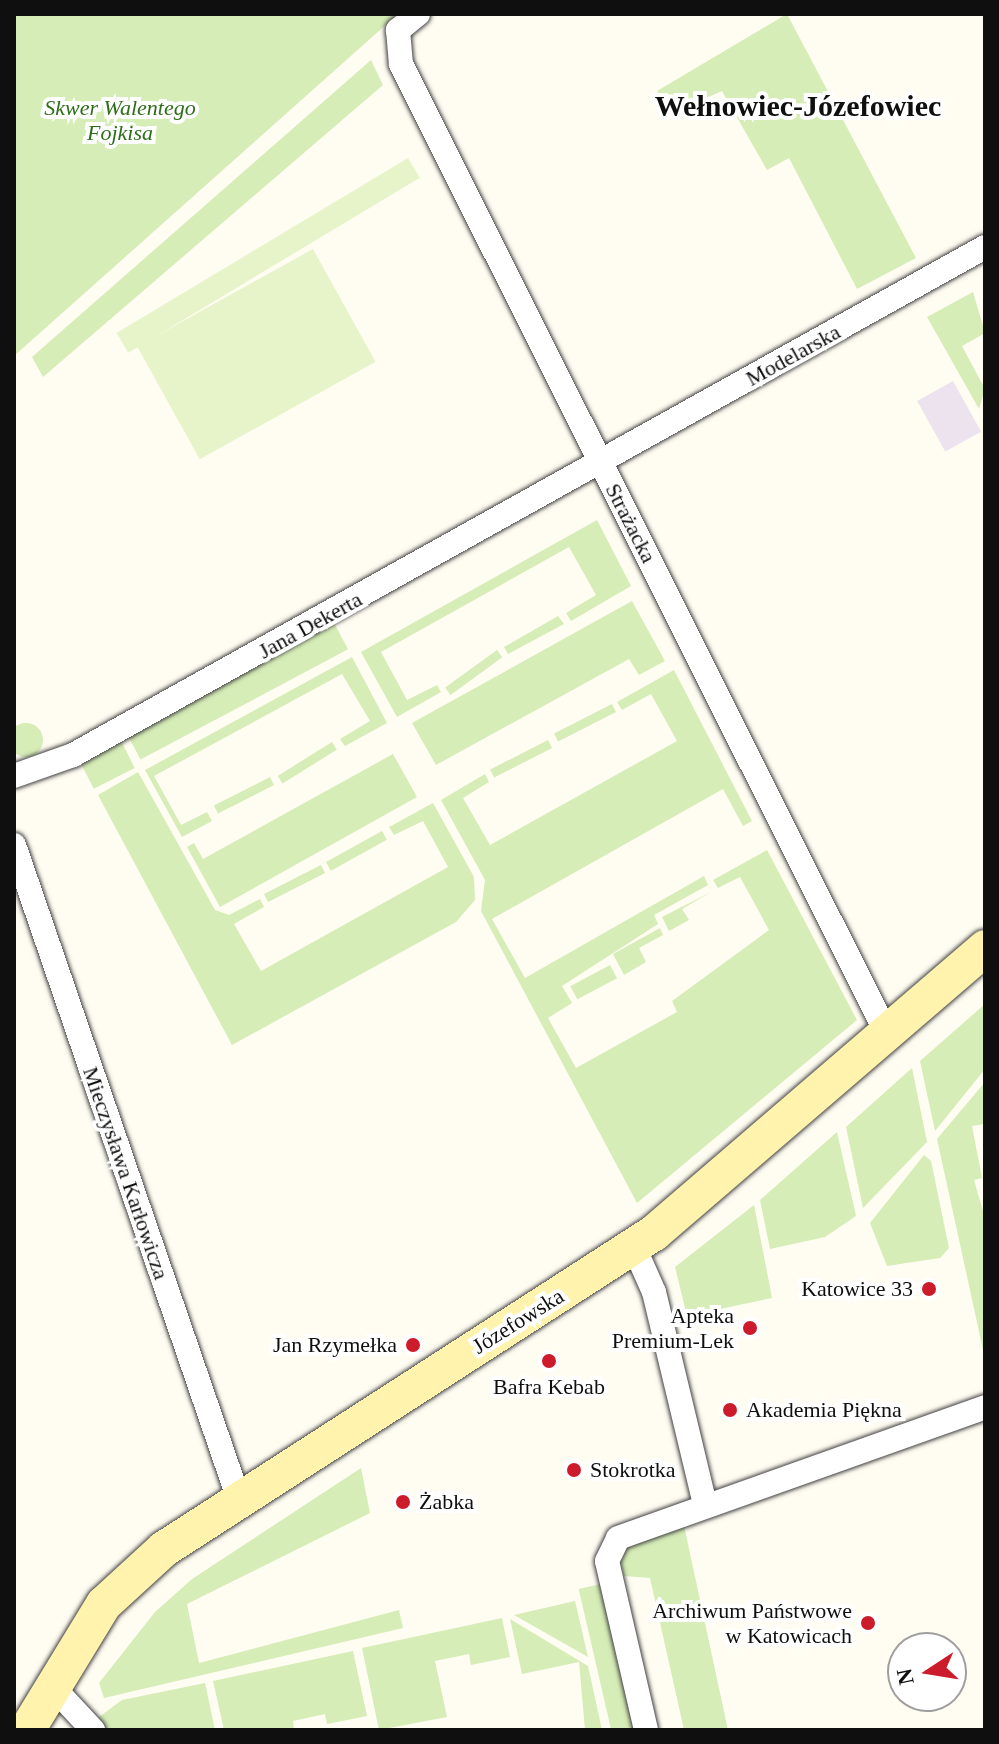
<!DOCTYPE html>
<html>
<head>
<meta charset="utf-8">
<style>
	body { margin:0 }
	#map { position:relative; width:999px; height:1744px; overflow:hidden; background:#fffcf2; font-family:"Times New Roman",serif }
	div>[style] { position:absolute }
	.industrial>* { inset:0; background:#ede3ee; transform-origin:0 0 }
	.green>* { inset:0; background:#d6edb7; transform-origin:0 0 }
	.round { border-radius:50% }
	.pitch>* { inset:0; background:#e7f4ca; transform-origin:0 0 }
	.roads { filter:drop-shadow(0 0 2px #424242) drop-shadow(0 0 2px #424242) }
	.street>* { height:24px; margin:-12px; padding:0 12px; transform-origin:12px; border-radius:12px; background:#fff }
	.secondary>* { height:36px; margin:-18px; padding:0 18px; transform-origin:18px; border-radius:18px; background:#fff3ad }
	.dots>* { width:22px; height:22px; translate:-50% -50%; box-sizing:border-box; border:4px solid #fff; border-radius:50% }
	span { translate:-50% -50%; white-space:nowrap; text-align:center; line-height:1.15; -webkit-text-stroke:8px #fff; paint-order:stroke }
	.park-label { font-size:22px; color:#2e6d19; font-style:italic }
	.street-label { font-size:22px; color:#0f0f0f }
	.poi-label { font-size:22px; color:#0f0f0f }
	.right { translate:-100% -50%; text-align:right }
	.left { translate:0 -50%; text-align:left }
	.district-label { font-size:30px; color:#0f0f0f; font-weight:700 }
	.frame { position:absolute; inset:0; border:16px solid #0f0f0f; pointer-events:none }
	.north { position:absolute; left:887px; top:1632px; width:80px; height:80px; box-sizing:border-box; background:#fff; border:2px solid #9f9f9f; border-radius:50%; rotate:258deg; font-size:22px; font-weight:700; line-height:32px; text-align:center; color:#0f0f0f }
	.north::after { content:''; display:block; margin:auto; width:28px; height:36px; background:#cc1b2a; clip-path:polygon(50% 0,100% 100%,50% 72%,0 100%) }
</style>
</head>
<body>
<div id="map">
	<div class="industrial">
		<i style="left:953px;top:381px;width:58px;height:41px;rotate:61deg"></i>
	</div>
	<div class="green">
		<i style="clip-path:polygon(14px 14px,398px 14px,14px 356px)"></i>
		<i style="clip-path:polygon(787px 14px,916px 258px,857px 289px,789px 158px,767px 170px,722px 91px,670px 114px,657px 91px)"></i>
		<i style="clip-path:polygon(371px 60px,383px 85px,43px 377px,32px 357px)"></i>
		<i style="clip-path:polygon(973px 292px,985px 333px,962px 346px,985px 389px,979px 409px,927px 317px)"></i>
		<i style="clip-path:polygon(597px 520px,631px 586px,571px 621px,566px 613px,596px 595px,569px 547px,381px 652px,407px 700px,437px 685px,441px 692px,397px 717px,361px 652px)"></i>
		<i style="clip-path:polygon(632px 601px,665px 661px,639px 675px,629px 659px,436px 765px,412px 723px)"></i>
		<i style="clip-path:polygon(558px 616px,564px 624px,508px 654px,504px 647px)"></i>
		<i style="left:333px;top:621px;width:32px;height:235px;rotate:62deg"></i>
		<i style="left:497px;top:650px;width:9px;height:64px;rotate:54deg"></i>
		<i style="clip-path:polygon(352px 657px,387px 723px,345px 746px,340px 739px,370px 721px,342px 674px,154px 776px,181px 825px,207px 812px,212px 821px,182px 837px,145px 770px)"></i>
		<i style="clip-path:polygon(674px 670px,752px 821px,743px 826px,723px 789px,492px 919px,525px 978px,704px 876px,708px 885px,654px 915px,658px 924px,562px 986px,572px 1003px,548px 1018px,576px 1068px,677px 1012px,672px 1001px,769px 930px,740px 877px,718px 888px,713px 880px,767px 850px,857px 1020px,637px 1203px,481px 911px,485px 880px,441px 800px,485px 774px,489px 782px,463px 798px,490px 845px,677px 741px,651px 694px,622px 710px,617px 702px)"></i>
		<i style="left:612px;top:704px;width:9px;height:65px;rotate:63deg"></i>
		<i class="round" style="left:9px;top:723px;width:34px;height:34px"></i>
		<i style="left:118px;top:735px;width:37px;height:46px;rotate:63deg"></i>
		<i style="left:548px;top:740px;width:9px;height:65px;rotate:63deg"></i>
		<i style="left:332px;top:742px;width:9px;height:64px;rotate:58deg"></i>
		<i style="clip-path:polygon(393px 754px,417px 797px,220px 907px,187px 847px,194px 843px,203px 859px)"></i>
		<i style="clip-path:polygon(138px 772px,215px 910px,229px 915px,260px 899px,264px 907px,234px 924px,261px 971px,448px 867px,423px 821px,394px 835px,389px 827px,433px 803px,474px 877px,475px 900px,456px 922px,232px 1045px,98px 795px)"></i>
		<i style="left:270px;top:777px;width:9px;height:63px;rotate:63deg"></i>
		<i style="left:382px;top:831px;width:10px;height:64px;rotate:61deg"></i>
		<i style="left:321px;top:865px;width:9px;height:64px;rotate:63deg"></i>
		<i style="clip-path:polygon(711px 892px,682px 909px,689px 920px,669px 931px,662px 917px)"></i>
		<i style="clip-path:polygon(660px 928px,663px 935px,639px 948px,646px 962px,624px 975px,613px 954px)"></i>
		<i style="left:610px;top:965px;width:15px;height:45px;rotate:62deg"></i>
		<i style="clip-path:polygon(985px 1004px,985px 1069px,935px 1131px,920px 1061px)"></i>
		<i style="clip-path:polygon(912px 1068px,927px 1142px,863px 1208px,846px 1127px)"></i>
		<i style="clip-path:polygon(985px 1082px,985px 1124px,972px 1126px,982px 1178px,974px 1180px,985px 1218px,985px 1359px,937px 1139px)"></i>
		<i style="clip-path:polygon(837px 1132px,856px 1216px,825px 1237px,770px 1249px,760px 1200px)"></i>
		<i style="clip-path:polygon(924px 1155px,931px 1161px,949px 1248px,940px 1258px,887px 1266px,870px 1223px)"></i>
		<i style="clip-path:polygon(754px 1205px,772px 1298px,687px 1316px,675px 1267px)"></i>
		<i style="clip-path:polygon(361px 1468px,370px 1513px,187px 1604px,199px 1663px,399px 1610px,403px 1628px,104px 1698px,99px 1683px,155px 1612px,192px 1579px)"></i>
		<i style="clip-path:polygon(683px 1521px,728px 1730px,684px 1730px,650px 1578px,624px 1576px,621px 1562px,627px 1547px)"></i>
		<i style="left:605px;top:1583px;width:151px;height:27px;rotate:77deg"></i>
		<i style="clip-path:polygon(575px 1601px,588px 1657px,514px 1615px)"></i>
		<i style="clip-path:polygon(502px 1618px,510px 1657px,471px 1665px,469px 1654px,435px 1661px,447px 1717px,379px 1730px,362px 1648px)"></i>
		<i style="clip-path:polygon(510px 1619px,588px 1666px,602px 1730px,585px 1730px,579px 1662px,522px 1674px)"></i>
		<i style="clip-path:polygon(353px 1651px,367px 1716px,327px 1724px,325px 1714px,293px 1721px,294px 1730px,224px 1730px,213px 1681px)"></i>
		<i style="clip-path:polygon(205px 1683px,215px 1730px,103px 1730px,99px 1717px,122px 1700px)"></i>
	</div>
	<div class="pitch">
		<i style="left:408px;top:158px;width:23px;height:340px;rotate:59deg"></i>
		<i style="left:313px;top:249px;width:129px;height:201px;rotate:61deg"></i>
	</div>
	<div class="roads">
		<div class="street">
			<i style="left:418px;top:14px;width:26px;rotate:141deg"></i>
			<i style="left:398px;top:30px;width:34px;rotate:85deg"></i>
			<i style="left:401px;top:64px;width:1087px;rotate:63.39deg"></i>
			<i style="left:14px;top:776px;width:63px;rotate:-19.6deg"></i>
			<i style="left:73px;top:755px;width:1044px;rotate:-29.12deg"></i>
			<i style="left:14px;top:845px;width:693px;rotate:71.04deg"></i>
			<i style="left:634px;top:1247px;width:49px;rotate:66deg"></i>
			<i style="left:654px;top:1292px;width:218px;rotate:76.5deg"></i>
			<i style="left:51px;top:1685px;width:62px;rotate:47deg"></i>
			<i style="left:646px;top:1730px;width:173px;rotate:-103deg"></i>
			<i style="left:607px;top:1561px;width:25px;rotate:-64deg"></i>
			<i style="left:618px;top:1538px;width:390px;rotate:-19.6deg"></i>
		</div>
		<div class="secondary">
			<i style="left:27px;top:1730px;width:148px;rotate:-58.6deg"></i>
			<i style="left:104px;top:1604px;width:81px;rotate:-42.5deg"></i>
			<i style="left:164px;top:1549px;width:583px;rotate:-32.82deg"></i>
			<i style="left:654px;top:1233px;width:437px;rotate:-40.7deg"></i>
		</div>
	</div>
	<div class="dots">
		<i style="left:929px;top:1289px;background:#cc1b2a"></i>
		<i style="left:750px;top:1328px;background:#cc1b2a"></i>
		<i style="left:413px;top:1345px;background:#cc1b2a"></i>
		<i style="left:549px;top:1361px;background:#cc1b2a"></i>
		<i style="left:730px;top:1410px;background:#cc1b2a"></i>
		<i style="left:574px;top:1470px;background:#cc1b2a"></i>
		<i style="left:403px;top:1502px;background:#cc1b2a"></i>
		<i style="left:868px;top:1623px;background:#cc1b2a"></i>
	</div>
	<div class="park-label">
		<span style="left:120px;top:120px">Skwer Walentego<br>Fojkisa</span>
	</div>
	<div class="street-label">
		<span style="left:793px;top:355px;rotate:-29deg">Modelarska</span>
		<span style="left:631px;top:523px;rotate:63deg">Strażacka</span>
		<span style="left:310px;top:625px;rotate:-29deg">Jana Dekerta</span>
		<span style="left:126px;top:1173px;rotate:71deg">Mieczysława Karłowicza</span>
		<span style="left:518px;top:1321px;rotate:-32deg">Józefowska</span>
	</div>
	<div class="poi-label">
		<span class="right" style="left:913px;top:1289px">Katowice 33</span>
		<span class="right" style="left:734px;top:1328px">Apteka<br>Premium-Lek</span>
		<span class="right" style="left:397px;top:1345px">Jan Rzymełka</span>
		<span style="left:549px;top:1387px">Bafra Kebab</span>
		<span class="left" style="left:746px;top:1410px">Akademia Piękna</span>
		<span class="left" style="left:590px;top:1470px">Stokrotka</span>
		<span class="left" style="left:419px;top:1502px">Żabka</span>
		<span class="right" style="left:852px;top:1623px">Archiwum Państwowe<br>w Katowicach</span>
	</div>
	<div class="district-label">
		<span style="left:798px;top:106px">Wełnowiec-Józefowiec</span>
	</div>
	<div class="frame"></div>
	<div class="north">N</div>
</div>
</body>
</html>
